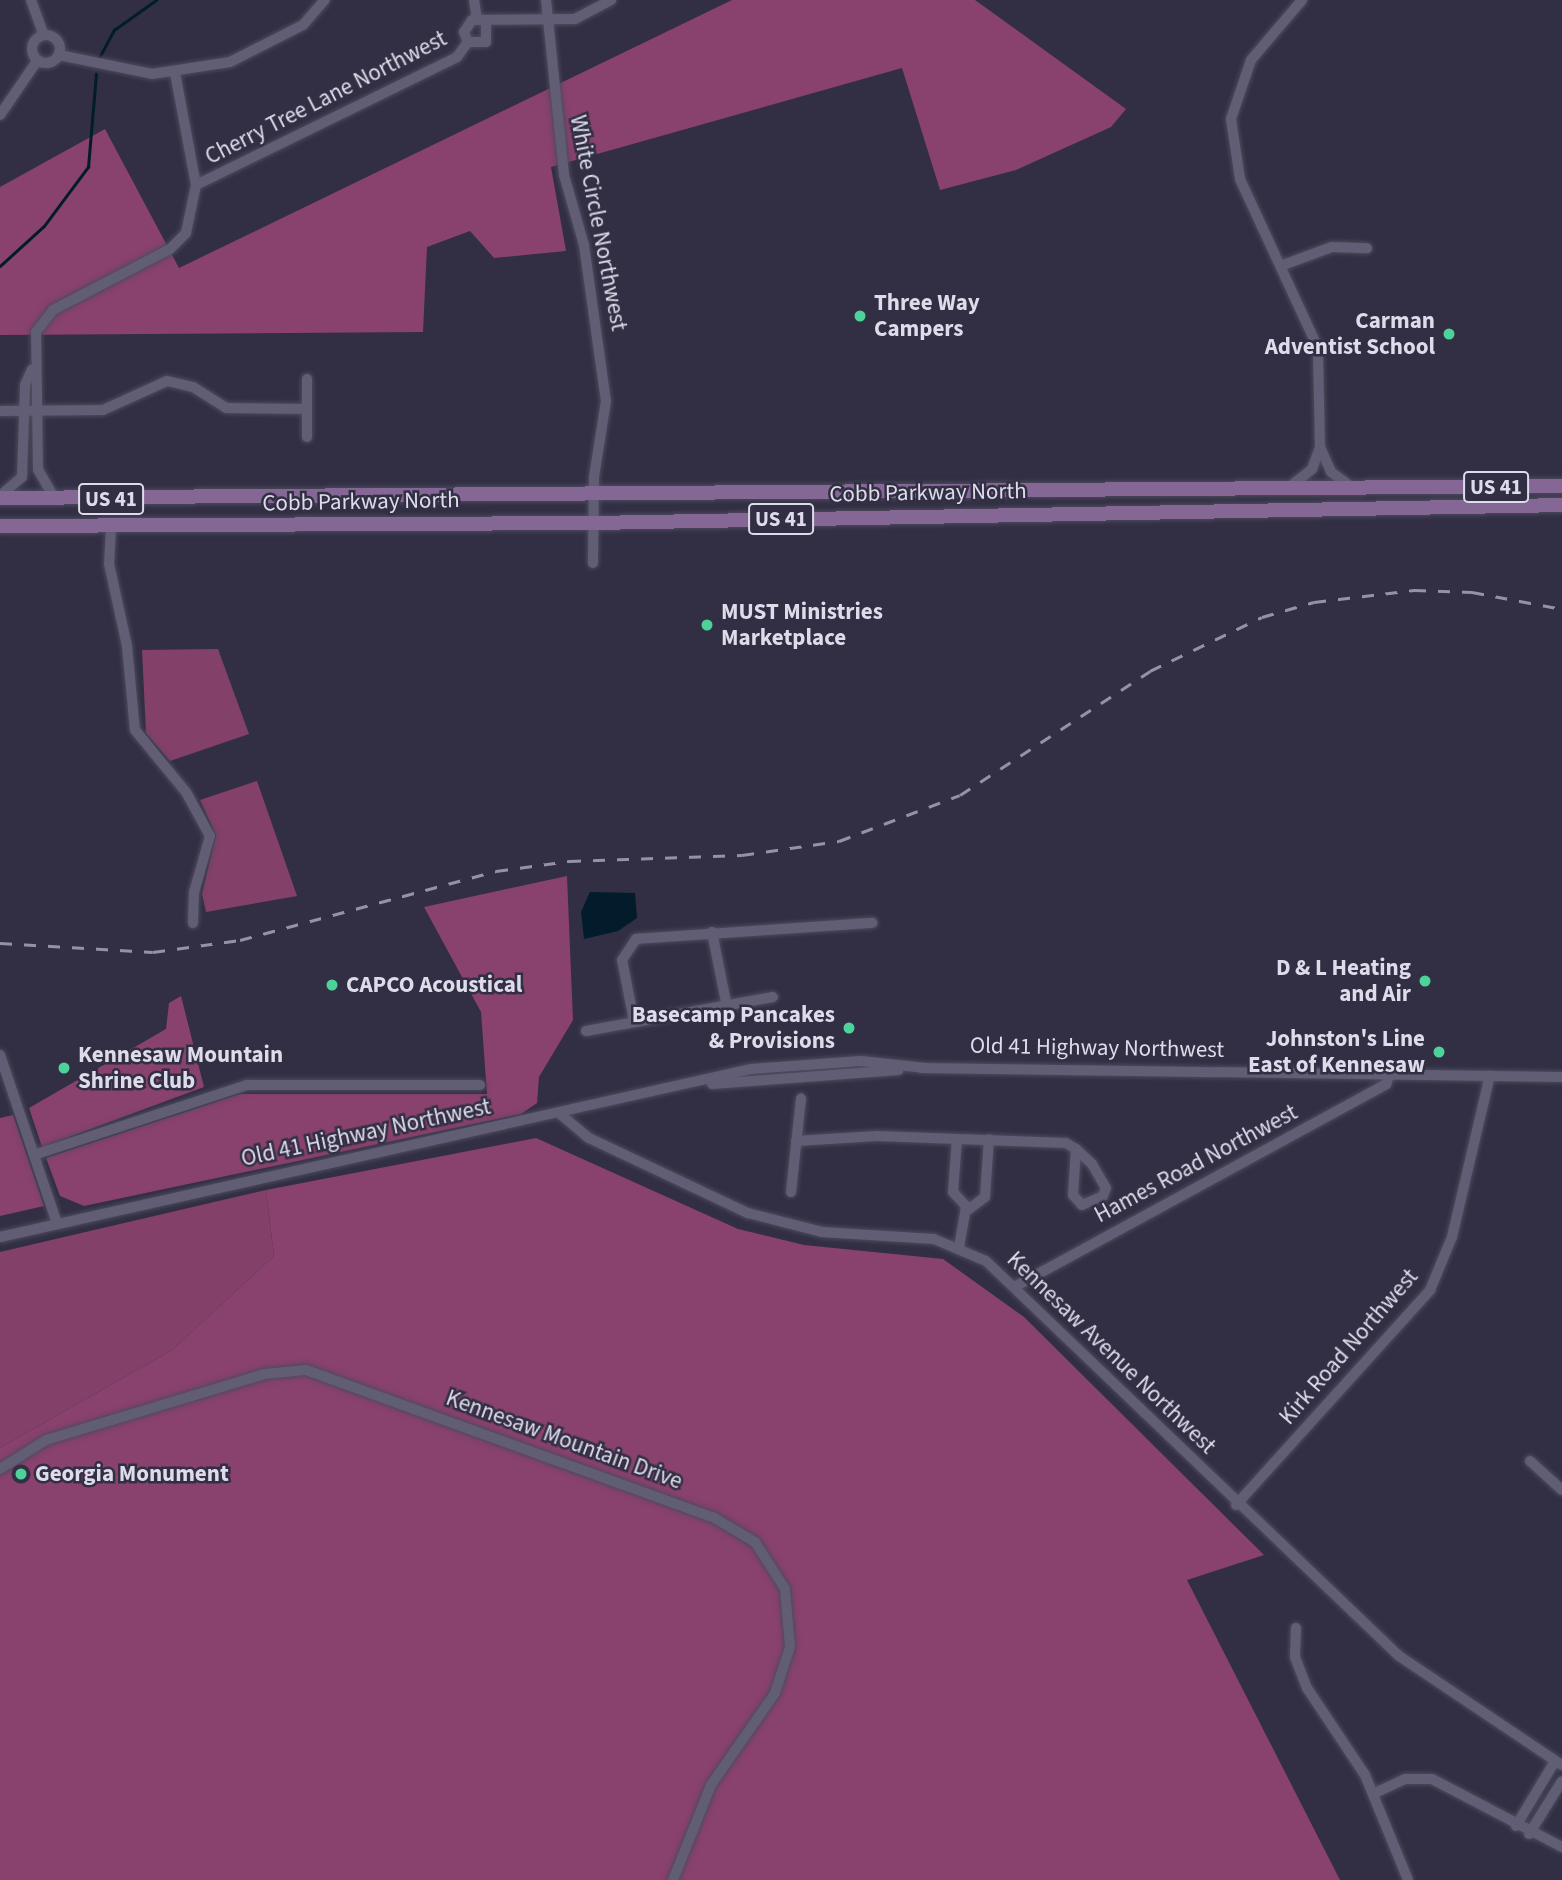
<!DOCTYPE html>
<html>
<head>
<meta charset="utf-8">
<style>
	body { margin:0 }
	#map { position:relative; width:1562px; height:1880px; overflow:hidden; background:#322f44; font-family:"Source Sans 3",sans-serif }
	div>[style] { position:absolute }
	.green>* { inset:0; background:#834069 }
	.forest>* { inset:0; background:#89416e }
	.water>* { inset:0; background:#021c2c }
	.stream>* { height:2.5px; margin:-1.25px; padding:0 1.25px; transform-origin:1.25px; border-radius:1.25px; background:#021c2c }
	.roads { filter:drop-shadow(0 0 2px #4d4a5c) drop-shadow(0 0 2px #4d4a5c) }
	.minor>* { height:10px; margin:-5px; padding:0 5px; transform-origin:5px; border-radius:5px; background:#615d75 }
	.minor>.ring { margin:-5px; padding:0; box-sizing:content-box; background:none; border:10px solid #615d75; border-radius:50% }
	.major>* { height:14px; margin:-7px; padding:0 7px; transform-origin:7px; border-radius:7px; background:#856795 }
	.rail>* { height:2.5px; margin-top:-1.25px; transform-origin:0; background:repeating-linear-gradient(90deg,#9492a3 0 12px,transparent 0 24px) }
	.dots>* { width:19px; height:19px; translate:-50% -50%; box-sizing:border-box; border:4px solid #322f44; border-radius:50% }
	span { translate:-50% -50%; white-space:nowrap; text-align:center; line-height:1.15; -webkit-text-stroke:5px #322f44; paint-order:stroke }
	.shield-label span { padding:2px 5px; background:#322f44; border:2px solid; border-radius:5px; -webkit-text-stroke-width:0 }
	.shield-label { font-size:21px; color:#dedcea; font-weight:700 }
	.street-label { font-size:23px; color:#dedcea }
	.poi-label { font-size:23px; color:#dedcea; font-weight:700 }
	.left { translate:0 -50%; text-align:left }
	.right { translate:-100% -50%; text-align:right }
</style>
</head>
<body>
<div id="map">
	<div class="green">
		<i style="clip-path:polygon(218px 649px,249px 734px,170px 761px,146px 733px,142px 650px)"></i>
		<i style="clip-path:polygon(257px 781px,297px 896px,206px 912px,202px 894px,216px 835px,200px 800px)"></i>
		<i style="clip-path:polygon(266px 1190px,274px 1256px,172px 1350px,0 1448px,0 1252px)"></i>
	</div>
	<div class="forest">
		<i style="clip-path:polygon(732px 0,975px 0,1126px 109px,1111px 127px,1016px 170px,940px 190px,902px 68px,551px 167px,566px 251px,494px 258px,470px 231px,427px 247px,423px 332px,0 335px,0 187px,105px 129px,179px 268px)"></i>
		<i style="clip-path:polygon(567px 876px,573px 1020px,539px 1077px,537px 1103px,521px 1114px,84px 1206px,60px 1196px,46px 1158px,240px 1094px,487px 1094px,481px 1012px,424px 907px)"></i>
		<i style="clip-path:polygon(181px 996px,204px 1087px,42px 1147px,29px 1108px,166px 1029px,169px 1003px)"></i>
		<i style="clip-path:polygon(13px 1115px,44px 1206px,0 1216px,0 1118px)"></i>
		<i style="clip-path:polygon(536px 1138px,738px 1229px,804px 1245px,943px 1259px,1024px 1317px,1264px 1555px,1187px 1580px,1340px 1880px,0 1880px,0 1448px,172px 1350px,274px 1256px,266px 1190px)"></i>
	</div>
	<div class="water">
		<i style="clip-path:polygon(590px 892px,635px 893px,637px 918px,618px 931px,584px 939px,581px 912px)"></i>
	</div>
	<div class="stream">
		<i style="left:99px;top:58px;width:32px;rotate:-62deg"></i>
		<i style="left:114px;top:30px;width:52px;rotate:-35.5deg"></i>
		<i style="left:0;top:266px;width:59px;rotate:-42.3deg"></i>
		<i style="left:44px;top:226px;width:74px;rotate:-53.3deg"></i>
		<i style="left:88px;top:167px;width:93px;rotate:-85.1deg"></i>
	</div>
	<div class="roads">
		<div class="minor">
			<i style="left:31px;top:0;width:37px;rotate:70deg"></i>
			<i style="left:474px;top:0;width:18px;rotate:81deg"></i>
			<i style="left:546px;top:0;width:176px;rotate:84.1deg"></i>
			<i style="left:564px;top:175px;width:73px;rotate:74.1deg"></i>
			<i style="left:584px;top:245px;width:158px;rotate:82deg"></i>
			<i style="left:606px;top:401px;width:77px;rotate:99deg"></i>
			<i style="left:594px;top:477px;width:86px;rotate:90.7deg"></i>
			<i style="left:486px;top:22px;width:20px;rotate:90deg"></i>
			<i style="left:486px;top:42px;width:18px;rotate:180deg"></i>
			<i style="left:468px;top:42px;width:11px;rotate:-112deg"></i>
			<i style="left:464px;top:32px;width:14px;rotate:-56deg"></i>
			<i style="left:472px;top:20px;width:103px;rotate:-0.6deg"></i>
			<i style="left:575px;top:19px;width:41px;rotate:-27.8deg"></i>
			<i class="ring" style="left:32px;top:35px;width:18px;height:18px"></i>
			<i style="left:59px;top:55px;width:95px;rotate:11.5deg"></i>
			<i style="left:152px;top:74px;width:79px;rotate:-8.7deg"></i>
			<i style="left:230px;top:62px;width:82px;rotate:-26.9deg"></i>
			<i style="left:303px;top:25px;width:33px;rotate:-49deg"></i>
			<i style="left:0;top:115px;width:65px;rotate:-55.6deg"></i>
			<i style="left:196px;top:185px;width:291px;rotate:-26.1deg"></i>
			<i style="left:457px;top:57px;width:19px;rotate:-54deg"></i>
			<i style="left:1283px;top:265px;width:52px;rotate:-20.2deg"></i>
			<i style="left:1332px;top:247px;width:35px;rotate:2deg"></i>
			<i style="left:0;top:411px;width:103px;rotate:-0.6deg"></i>
			<i style="left:103px;top:410px;width:70px;rotate:-24.4deg"></i>
			<i style="left:167px;top:381px;width:27px;rotate:13deg"></i>
			<i style="left:193px;top:387px;width:39px;rotate:32deg"></i>
			<i style="left:226px;top:408px;width:81px;rotate:0.7deg"></i>
			<i style="left:307px;top:437px;width:58px;rotate:-90deg"></i>
			<i style="left:1320px;top:447px;width:27px;rotate:66deg"></i>
			<i style="left:1331px;top:472px;width:26px;rotate:36deg"></i>
			<i style="left:1288px;top:488px;width:31px;rotate:-38deg"></i>
			<i style="left:1312px;top:469px;width:23px;rotate:-70deg"></i>
			<i style="left:1320px;top:447px;width:99px;rotate:-91.2deg"></i>
			<i style="left:1318px;top:348px;width:186px;rotate:-114.8deg"></i>
			<i style="left:1240px;top:179px;width:61px;rotate:-98.5deg"></i>
			<i style="left:1231px;top:119px;width:62px;rotate:-71.3deg"></i>
			<i style="left:1251px;top:60px;width:79px;rotate:-49.6deg"></i>
			<i style="left:0;top:496px;width:29px;rotate:-41deg"></i>
			<i style="left:22px;top:477px;width:92px;rotate:-88.1deg"></i>
			<i style="left:25px;top:385px;width:17px;rotate:-66deg"></i>
			<i style="left:55px;top:499px;width:34px;rotate:-120deg"></i>
			<i style="left:38px;top:470px;width:138px;rotate:-90.8deg"></i>
			<i style="left:36px;top:332px;width:28px;rotate:-52deg"></i>
			<i style="left:53px;top:310px;width:132px;rotate:-27.5deg"></i>
			<i style="left:170px;top:249px;width:23px;rotate:-45deg"></i>
			<i style="left:186px;top:233px;width:49px;rotate:-78.2deg"></i>
			<i style="left:196px;top:185px;width:114px;rotate:-100.6deg"></i>
			<i style="left:111px;top:527px;width:37px;rotate:93deg"></i>
			<i style="left:109px;top:564px;width:84px;rotate:77.6deg"></i>
			<i style="left:127px;top:646px;width:84px;rotate:84.6deg"></i>
			<i style="left:135px;top:730px;width:80px;rotate:50.6deg"></i>
			<i style="left:186px;top:792px;width:50px;rotate:61.4deg"></i>
			<i style="left:210px;top:836px;width:58px;rotate:105.9deg"></i>
			<i style="left:194px;top:892px;width:31px;rotate:92deg"></i>
			<i style="left:712px;top:932px;width:71px;rotate:78.7deg"></i>
			<i style="left:634px;top:1021px;width:62px;rotate:-101.1deg"></i>
			<i style="left:622px;top:960px;width:25px;rotate:-56deg"></i>
			<i style="left:636px;top:939px;width:237px;rotate:-3.9deg"></i>
			<i style="left:586px;top:1031px;width:190px;rotate:-10.3deg"></i>
			<i style="left:0;top:1055px;width:177px;rotate:71.3deg"></i>
			<i style="left:921px;top:1068px;width:641px;rotate:0.8deg"></i>
			<i style="left:712px;top:1084px;width:187px;rotate:-4.3deg"></i>
			<i style="left:559px;top:1113px;width:39px;rotate:40deg"></i>
			<i style="left:589px;top:1138px;width:176px;rotate:25.3deg"></i>
			<i style="left:748px;top:1213px;width:76px;rotate:14.4deg"></i>
			<i style="left:822px;top:1232px;width:112px;rotate:3.6deg"></i>
			<i style="left:934px;top:1239px;width:56px;rotate:22.9deg"></i>
			<i style="left:986px;top:1261px;width:571px;rotate:43.72deg"></i>
			<i style="left:1399px;top:1656px;width:196px;rotate:33.8deg"></i>
			<i style="left:957px;top:1139px;width:53px;rotate:94.3deg"></i>
			<i style="left:953px;top:1192px;width:23px;rotate:47deg"></i>
			<i style="left:969px;top:1209px;width:20px;rotate:-37deg"></i>
			<i style="left:985px;top:1197px;width:58px;rotate:-86.1deg"></i>
			<i style="left:796px;top:1141px;width:81px;rotate:-3.5deg"></i>
			<i style="left:877px;top:1136px;width:189px;rotate:2.1deg"></i>
			<i style="left:1066px;top:1143px;width:12px;rotate:31deg"></i>
			<i style="left:1076px;top:1149px;width:22px;rotate:43deg"></i>
			<i style="left:1092px;top:1164px;width:28px;rotate:60deg"></i>
			<i style="left:1106px;top:1188px;width:9px;rotate:111deg"></i>
			<i style="left:1103px;top:1196px;width:23px;rotate:157deg"></i>
			<i style="left:1082px;top:1205px;width:13px;rotate:-132deg"></i>
			<i style="left:1073px;top:1195px;width:46px;rotate:-86.3deg"></i>
			<i style="left:34px;top:1155px;width:224px;rotate:-18.2deg"></i>
			<i style="left:247px;top:1085px;width:233px"></i>
			<i style="left:791px;top:1192px;width:94px;rotate:-83.9deg"></i>
			<i style="left:0;top:1237px;width:770px;rotate:-12.61deg"></i>
			<i style="left:751px;top:1069px;width:110px;rotate:-4.2deg"></i>
			<i style="left:861px;top:1061px;width:65px;rotate:6.1deg"></i>
			<i style="left:959px;top:1247px;width:40px;rotate:-80deg"></i>
			<i style="left:1016px;top:1286px;width:422px;rotate:-28.6deg"></i>
			<i style="left:1386px;top:1084px;width:11px;rotate:-68deg"></i>
			<i style="left:1530px;top:1461px;width:43px;rotate:42.2deg"></i>
			<i style="left:0;top:1469px;width:54px;rotate:-32.2deg"></i>
			<i style="left:46px;top:1440px;width:228px;rotate:-16.8deg"></i>
			<i style="left:264px;top:1374px;width:42px;rotate:-5.4deg"></i>
			<i style="left:306px;top:1370px;width:433px;rotate:19.9deg"></i>
			<i style="left:713px;top:1517px;width:49px;rotate:30.8deg"></i>
			<i style="left:755px;top:1542px;width:56px;rotate:57.4deg"></i>
			<i style="left:785px;top:1589px;width:58px;rotate:85.1deg"></i>
			<i style="left:790px;top:1647px;width:48px;rotate:108.1deg"></i>
			<i style="left:775px;top:1693px;width:112px;rotate:124.8deg"></i>
			<i style="left:711px;top:1785px;width:102px;rotate:111.8deg"></i>
			<i style="left:1236px;top:1505px;width:290px;rotate:-47.9deg"></i>
			<i style="left:1430px;top:1290px;width:57px;rotate:-67.5deg"></i>
			<i style="left:1452px;top:1237px;width:166px;rotate:-76.8deg"></i>
			<i style="left:1296px;top:1628px;width:29px;rotate:92deg"></i>
			<i style="left:1295px;top:1657px;width:33px;rotate:69deg"></i>
			<i style="left:1307px;top:1688px;width:105px;rotate:56.3deg"></i>
			<i style="left:1365px;top:1775px;width:113px;rotate:67.7deg"></i>
			<i style="left:1375px;top:1793px;width:33px;rotate:-25deg"></i>
			<i style="left:1405px;top:1779px;width:27px"></i>
			<i style="left:1432px;top:1779px;width:147px;rotate:27.6deg"></i>
			<i style="left:1516px;top:1826px;width:76px;rotate:-59deg"></i>
			<i style="left:1529px;top:1834px;width:62px;rotate:-58.1deg"></i>
		</div>
		<div class="major">
			<i style="left:0;top:498px;width:1562px;rotate:-0.44deg"></i>
			<i style="left:0;top:526px;width:593px;rotate:-0.29deg"></i>
			<i style="left:593px;top:523px;width:969px;rotate:-1.06deg"></i>
		</div>
	</div>
	<div class="rail">
		<i style="left:0;top:943px;width:153px;rotate:3.4deg"></i>
		<i style="left:153px;top:952px;width:88px;rotate:-7.9deg"></i>
		<i style="left:240px;top:940px;width:265px;rotate:-15.1deg"></i>
		<i style="left:496px;top:871px;width:74px;rotate:-7.8deg"></i>
		<i style="left:569px;top:861px;width:173px;rotate:-2deg"></i>
		<i style="left:742px;top:855px;width:98px;rotate:-8.2deg"></i>
		<i style="left:839px;top:841px;width:129px;rotate:-20.8deg"></i>
		<i style="left:960px;top:795px;width:227px;rotate:-33.1deg"></i>
		<i style="left:1150px;top:671px;width:124px;rotate:-25.7deg"></i>
		<i style="left:1262px;top:617px;width:54px;rotate:-16.1deg"></i>
		<i style="left:1314px;top:602px;width:101px;rotate:-6.8deg"></i>
		<i style="left:1414px;top:590px;width:58px;rotate:2deg"></i>
		<i style="left:1472px;top:592px;width:92px;rotate:10.7deg"></i>
	</div>
	<div class="dots">
		<i style="left:860px;top:316px;background:#4dd39a"></i>
		<i style="left:1449px;top:334px;background:#4dd39a"></i>
		<i style="left:707px;top:625px;background:#4dd39a"></i>
		<i style="left:1425px;top:981px;background:#4dd39a"></i>
		<i style="left:332px;top:985px;background:#4dd39a"></i>
		<i style="left:849px;top:1028px;background:#4dd39a"></i>
		<i style="left:1439px;top:1052px;background:#4dd39a"></i>
		<i style="left:64px;top:1068px;background:#4dd39a"></i>
		<i style="left:21px;top:1474px;background:#4dd39a"></i>
	</div>
	<div class="shield-label">
		<span style="left:1496px;top:487px">US 41</span>
		<span style="left:111px;top:499px">US 41</span>
		<span style="left:781px;top:519px">US 41</span>
	</div>
	<div class="street-label">
		<span style="left:326px;top:98px;rotate:-27deg">Cherry Tree Lane Northwest</span>
		<span style="left:598px;top:223px;rotate:79deg">White Circle Northwest</span>
		<span style="left:928px;top:493px;rotate:-1deg">Cobb Parkway North</span>
		<span style="left:361px;top:502px;rotate:-1deg">Cobb Parkway North</span>
		<span style="left:1097px;top:1048px;rotate:1deg">Old 41 Highway Northwest</span>
		<span style="left:366px;top:1133px;rotate:-12deg">Old 41 Highway Northwest</span>
		<span style="left:1196px;top:1164px;rotate:-28deg">Hames Road Northwest</span>
		<span style="left:1349px;top:1347px;rotate:-49deg">Kirk Road Northwest</span>
		<span style="left:1111px;top:1353px;rotate:44deg">Kennesaw Avenue Northwest</span>
		<span style="left:564px;top:1440px;rotate:20deg">Kennesaw Mountain Drive</span>
	</div>
	<div class="poi-label">
		<span class="left" style="left:874px;top:316px">Three Way<br>Campers</span>
		<span class="right" style="left:1435px;top:334px">Carman<br>Adventist School</span>
		<span class="left" style="left:721px;top:625px">MUST Ministries<br>Marketplace</span>
		<span class="right" style="left:1411px;top:981px">D &amp; L Heating<br>and Air</span>
		<span class="left" style="left:346px;top:985px">CAPCO Acoustical</span>
		<span class="right" style="left:835px;top:1028px">Basecamp Pancakes<br>&amp; Provisions</span>
		<span class="right" style="left:1425px;top:1052px">Johnston's Line<br>East of Kennesaw</span>
		<span class="left" style="left:78px;top:1068px">Kennesaw Mountain<br>Shrine Club</span>
		<span class="left" style="left:35px;top:1474px">Georgia Monument</span>
	</div>
</div>
</body>
</html>
